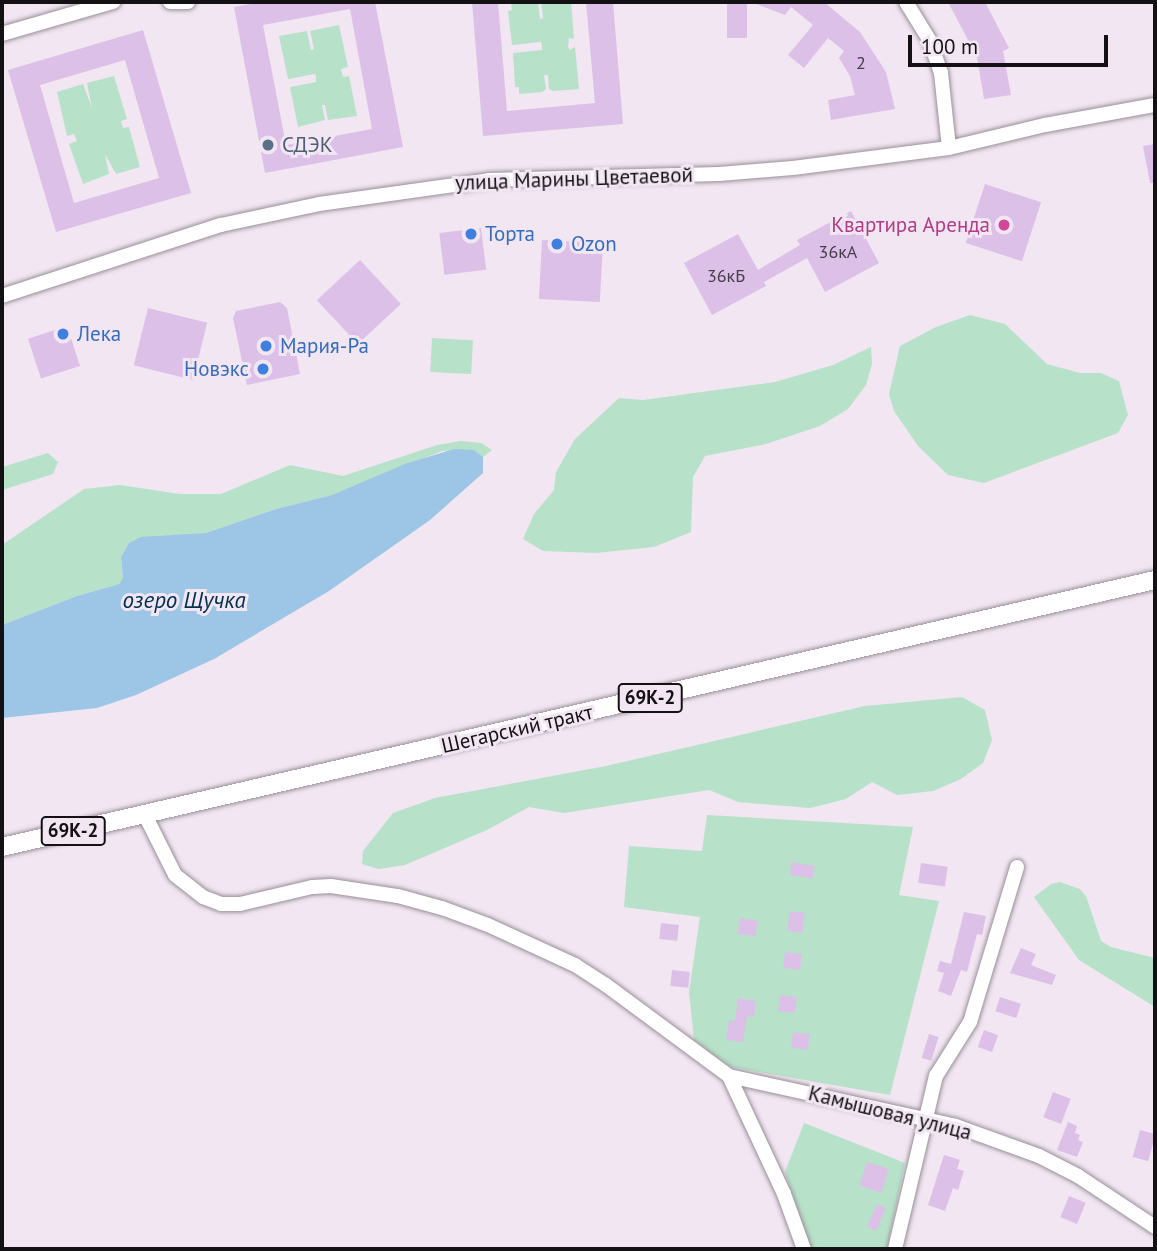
<!DOCTYPE html>
<html>
<head>
<meta charset="utf-8">
<style>
	body { margin:0 }
	#map { position:relative; width:1157px; height:1251px; overflow:hidden; background:#f1e6f2; font-family:"PT Sans",sans-serif }
	div>[style] { position:absolute }
	.green>* { inset:0; background:#b7e2c9; transform-origin:0 0 }
	.water>* { inset:0; background:#9dc5e5 }
	.building>* { inset:0; background:#dcc0e8; transform-origin:0 0 }
	.roads { filter:drop-shadow(0 0 2px #998f99) drop-shadow(0 0 2px #998f99) }
	.minor>* { height:14px; margin:-7px; padding:0 7px; transform-origin:7px; border-radius:7px; background:#fff }
	.major>* { height:18px; margin:-9px; padding:0 9px; transform-origin:9px; border-radius:9px; background:#fff }
	.dots>* { width:19px; height:19px; translate:-50% -50%; box-sizing:border-box; border:4px solid #f1e6f2; border-radius:50% }
	span { translate:-50% -50%; white-space:nowrap; text-align:center; line-height:1.15; -webkit-text-stroke:6px #f1e6f2; paint-order:stroke }
	.number-label { font-size:18px; color:#463d4a }
	.number-label span { -webkit-text-stroke-width:0 }
	.shield-label span { padding:2px 5px; background:#f1e6f2; border:2px solid; border-radius:5px; -webkit-text-stroke-width:0 }
	.shield-label { font-size:19px; color:#141115; font-weight:700 }
	.service-label { font-size:21px; color:#4e5e75 }
	.left { translate:0 -50%; text-align:left }
	.street-label { font-size:21px; color:#141115 }
	.hotel-label { font-size:21px; color:#b23c85 }
	.right { translate:-100% -50%; text-align:right }
	.shop-label { font-size:21px; color:#366cbe }
	.water-label { font-size:23px; color:#00304f; font-style:italic }
	.frame { position:absolute; inset:0; border:4px solid #141115; pointer-events:none }
	.scale { position:absolute; left:908px; top:35px; width:200px; height:32px; box-sizing:border-box; border:4px solid #141115; border-top:0; padding-left:9px; font-size:21px; line-height:24px; white-space:nowrap; color:#141115; -webkit-text-stroke:5px #f1e6f2; paint-order:stroke }
</style>
</head>
<body>
<div id="map">
	<div class="green">
		<i style="clip-path:polygon(538px 2px,540px 19px,543px 18px,541px 2px,571px 2px,574px 39px,569px 38px,568px 47px,570px 50px,575px 47px,579px 89px,553px 91px,549px 89px,548px 75px,544px 75px,546px 89px,542px 92px,519px 94px,519px 87px,515px 87px,513px 53px,542px 50px,542px 46px,541px 42px,512px 45px,508px 11px,512px 10px,511px 3px)"></i>
		<i style="clip-path:polygon(339px 25px,348px 67px,341px 69px,343px 77px,349px 76px,357px 116px,328px 120px,325px 105px,322px 105px,325px 120px,298px 127px,290px 87px,316px 82px,316px 77px,315px 74px,288px 79px,279px 36px,307px 31px,311px 50px,314px 49px,310px 31px)"></i>
		<i style="clip-path:polygon(114px 76px,127px 119px,121px 121px,122px 125px,123px 128px,129px 127px,140px 167px,116px 174px,105px 154px,109px 174px,83px 184px,69px 144px,77px 141px,74px 134px,67px 136px,57px 92px,83px 84px,92px 108px,87px 83px)"></i>
		<i style="clip-path:polygon(970px 315px,1005px 324px,1047px 364px,1080px 373px,1101px 373px,1119px 381px,1128px 415px,1118px 433px,984px 483px,948px 475px,918px 446px,894px 411px,889px 394px,900px 346px,936px 327px)"></i>
		<i style="left:432px;top:338px;width:41px;height:34px;rotate:3deg"></i>
		<i style="clip-path:polygon(871px 347px,872px 364px,866px 385px,848px 409px,820px 426px,766px 444px,705px 456px,693px 477px,691px 532px,654px 547px,596px 553px,543px 551px,523px 539px,534px 514px,554px 490px,556px 472px,575px 439px,619px 398px,643px 400px,775px 382px,833px 365px)"></i>
		<i style="clip-path:polygon(461px 441px,481px 443px,492px 450px,483px 457px,474px 450px,442px 451px,332px 495px,276px 509px,206px 533px,129px 543px,121px 557px,123px 578px,119px 584px,77px 596px,2px 625px,2px 545px,84px 489px,120px 485px,180px 494px,221px 494px,290px 465px,343px 476px,437px 445px)"></i>
		<i style="clip-path:polygon(48px 453px,58px 462px,53px 474px,2px 490px,2px 467px)"></i>
		<i style="clip-path:polygon(962px 697px,985px 710px,992px 740px,983px 763px,961px 779px,933px 791px,897px 795px,872px 782px,846px 799px,810px 808px,738px 802px,709px 790px,564px 813px,529px 807px,487px 830px,405px 865px,378px 869px,362px 864px,363px 851px,393px 813px,435px 798px,606px 766px,865px 706px)"></i>
		<i style="clip-path:polygon(707px 815px,913px 827px,899px 895px,939px 901px,890px 1095px,730px 1067px,694px 1040px,689px 992px,700px 917px,624px 907px,629px 846px,702px 851px)"></i>
		<i style="clip-path:polygon(1060px 882px,1080px 889px,1086px 896px,1101px 941px,1111px 947px,1155px 958px,1155px 1007px,1079px 960px,1034px 897px,1051px 884px)"></i>
		<i style="clip-path:polygon(804px 1123px,905px 1163px,887px 1249px,810px 1249px,785px 1172px)"></i>
	</div>
	<div class="water">
		<i style="clip-path:polygon(454px 449px,474px 450px,483px 457px,483px 473px,430px 520px,329px 591px,214px 659px,136px 695px,97px 708px,2px 718px,2px 625px,77px 596px,119px 584px,123px 578px,121px 557px,129px 543px,141px 537px,206px 533px,276px 509px,332px 495px,405px 464px)"></i>
	</div>
	<div class="building">
		<i style="clip-path:polygon(evenodd,261px 2px,375px 2px,403px 147px,265px 173px,234px 7px,261px 2px,350px 9px,372px 129px,286px 145px,263px 25px,350px 9px)"></i>
		<i style="clip-path:polygon(472px 2px,498px 2px,507px 111px,595px 103px,586px 2px,613px 2px,623px 124px,483px 136px)"></i>
		<i style="left:727px;top:2px;width:20px;height:36px"></i>
		<i style="clip-path:polygon(751px 2px,824px 2px,860px 32px,886px 72px,895px 109px,831px 120px,828px 100px,855px 95px,850px 76px,839px 58px,844px 51px,828px 38px,804px 68px,788px 55px,813px 25px,791px 7px,785px 15px)"></i>
		<i style="clip-path:polygon(948px 2px,985px 2px,1009px 48px,1003px 51px,1011px 95px,984px 99px,977px 57px)"></i>
		<i style="clip-path:polygon(evenodd,143px 30px,191px 193px,56px 232px,8px 70px,143px 30px,125px 60px,159px 178px,74px 203px,40px 85px,125px 60px)"></i>
		<i style="clip-path:polygon(1155px 144px,1155px 183px,1150px 183px,1143px 146px)"></i>
		<i style="left:985px;top:184px;width:59px;height:62px;rotate:18deg"></i>
		<i style="clip-path:polygon(851px 211px,879px 263px,825px 292px,807px 258px,764px 282px,766px 286px,712px 315px,684px 263px,738px 234px,758px 270px,800px 245px,797px 240px)"></i>
		<i style="left:481px;top:228px;width:42px;height:42px;rotate:83deg"></i>
		<i style="left:542px;top:240px;width:61px;height:59px;rotate:3deg"></i>
		<i style="left:360px;top:260px;width:60px;height:59px;rotate:47deg"></i>
		<i style="clip-path:polygon(280px 302px,287px 308px,300px 374px,247px 385px,233px 318px,236px 311px)"></i>
		<i style="left:148px;top:308px;width:61px;height:59px;rotate:14deg"></i>
		<i style="left:67px;top:326px;width:42px;height:41px;rotate:72deg"></i>
		<i style="left:792px;top:862px;width:23px;height:13px;rotate:10deg"></i>
		<i style="left:921px;top:863px;width:27px;height:20px;rotate:8deg"></i>
		<i style="left:790px;top:911px;width:15px;height:20px;rotate:8deg"></i>
		<i style="clip-path:polygon(964px 912px,986px 916px,982px 935px,977px 934px,967px 972px,961px 970px,951px 996px,938px 991px,944px 973px,937px 971px,940px 961px,951px 964px)"></i>
		<i style="left:740px;top:918px;width:18px;height:16px;rotate:9deg"></i>
		<i style="left:661px;top:923px;width:18px;height:16px;rotate:6deg"></i>
		<i style="clip-path:polygon(1021px 948px,1036px 954px,1031px 965px,1056px 975px,1052px 985px,1010px 973px)"></i>
		<i style="left:785px;top:952px;width:17px;height:16px;rotate:7deg"></i>
		<i style="left:672px;top:970px;width:18px;height:16px;rotate:6deg"></i>
		<i style="left:780px;top:995px;width:17px;height:16px;rotate:7deg"></i>
		<i style="left:1000px;top:997px;width:22px;height:15px;rotate:18deg"></i>
		<i style="clip-path:polygon(738px 998px,756px 1001px,754px 1017px,747px 1016px,743px 1042px,726px 1040px,729px 1020px,735px 1021px)"></i>
		<i style="left:984px;top:1030px;width:15px;height:18px;rotate:20deg"></i>
		<i style="left:793px;top:1032px;width:17px;height:16px;rotate:7deg"></i>
		<i style="left:929px;top:1034px;width:10px;height:25px;rotate:17deg"></i>
		<i style="left:1053px;top:1092px;width:19px;height:27px;rotate:21deg"></i>
		<i style="clip-path:polygon(1068px 1122px,1077px 1126px,1075px 1133px,1080px 1135px,1078px 1140px,1083px 1142px,1077px 1157px,1057px 1150px)"></i>
		<i style="left:1140px;top:1130px;width:16px;height:28px;rotate:15deg"></i>
		<i style="clip-path:polygon(944px 1155px,960px 1160px,957px 1169px,964px 1171px,958px 1190px,953px 1188px,945px 1211px,928px 1205px)"></i>
		<i style="left:867px;top:1162px;width:23px;height:25px;rotate:18deg"></i>
		<i style="left:1069px;top:1196px;width:18px;height:23px;rotate:22deg"></i>
		<i style="left:877px;top:1204px;width:10px;height:25px;rotate:24deg"></i>
	</div>
	<div class="roads">
		<div class="minor">
			<i style="left:170px;top:2px;width:18px"></i>
			<i style="left:906px;top:2px;width:46px;rotate:58.4deg"></i>
			<i style="left:930px;top:41px;width:34px;rotate:71deg"></i>
			<i style="left:941px;top:73px;width:75px;rotate:83.9deg"></i>
			<i style="left:2px;top:34px;width:116px;rotate:-16.1deg"></i>
			<i style="left:2px;top:296px;width:230px;rotate:-18deg"></i>
			<i style="left:221px;top:225px;width:100px;rotate:-12.1deg"></i>
			<i style="left:319px;top:204px;width:172px;rotate:-8deg"></i>
			<i style="left:489px;top:180px;width:230px;rotate:-1.5deg"></i>
			<i style="left:719px;top:174px;width:74px;rotate:-4.6deg"></i>
			<i style="left:793px;top:168px;width:157px;rotate:-7.3deg"></i>
			<i style="left:949px;top:148px;width:99px;rotate:-13.5deg"></i>
			<i style="left:1045px;top:125px;width:112px;rotate:-10.3deg"></i>
			<i style="left:145px;top:815px;width:67px;rotate:63.4deg"></i>
			<i style="left:175px;top:875px;width:36px;rotate:38deg"></i>
			<i style="left:203px;top:897px;width:19px;rotate:21deg"></i>
			<i style="left:221px;top:904px;width:19px"></i>
			<i style="left:240px;top:904px;width:74px;rotate:-13.3deg"></i>
			<i style="left:312px;top:887px;width:19px;rotate:-3deg"></i>
			<i style="left:331px;top:886px;width:68px;rotate:8.5deg"></i>
			<i style="left:398px;top:896px;width:46px;rotate:15.3deg"></i>
			<i style="left:442px;top:908px;width:49px;rotate:20.3deg"></i>
			<i style="left:488px;top:925px;width:96px;rotate:24.7deg"></i>
			<i style="left:575px;top:965px;width:37px;rotate:33deg"></i>
			<i style="left:606px;top:985px;width:153px;rotate:36.5deg"></i>
			<i style="left:729px;top:1076px;width:232px;rotate:12.4deg"></i>
			<i style="left:956px;top:1126px;width:88px;rotate:19.9deg"></i>
			<i style="left:1039px;top:1156px;width:44px;rotate:27.1deg"></i>
			<i style="left:1078px;top:1176px;width:92px;rotate:33.5deg"></i>
			<i style="left:729px;top:1076px;width:130px;rotate:65deg"></i>
			<i style="left:784px;top:1194px;width:59px;rotate:70deg"></i>
			<i style="left:895px;top:1249px;width:178px;rotate:-76.7deg"></i>
			<i style="left:936px;top:1076px;width:64px;rotate:-57.8deg"></i>
			<i style="left:970px;top:1022px;width:162px;rotate:-73.1deg"></i>
		</div>
		<div class="major">
			<i style="left:2px;top:847px;width:1184px;rotate:-13.04deg"></i>
		</div>
	</div>
	<div class="dots">
		<i style="left:268px;top:145px;background:#5c6f8a"></i>
		<i style="left:1004px;top:225px;background:#d1479c"></i>
		<i style="left:471px;top:234px;background:#3f7fe0"></i>
		<i style="left:557px;top:244px;background:#3f7fe0"></i>
		<i style="left:63px;top:334px;background:#3f7fe0"></i>
		<i style="left:266px;top:346px;background:#3f7fe0"></i>
		<i style="left:263px;top:369px;background:#3f7fe0"></i>
	</div>
	<div class="number-label">
		<span style="left:861px;top:63px">2</span>
		<span style="left:838px;top:252px">36кА</span>
		<span style="left:726px;top:276px">36кБ</span>
	</div>
	<div class="shield-label">
		<span style="left:650px;top:698px">69К-2</span>
		<span style="left:73px;top:831px">69К-2</span>
	</div>
	<div class="service-label">
		<span class="left" style="left:282px;top:145px">СДЭК</span>
	</div>
	<div class="street-label">
		<span style="left:574px;top:179px;rotate:-2deg">улица Марины Цветаевой</span>
		<span style="left:517px;top:729px;rotate:-13deg">Шегарский тракт</span>
		<span style="left:890px;top:1113px;rotate:14deg">Камышовая улица</span>
	</div>
	<div class="hotel-label">
		<span class="right" style="left:990px;top:225px">Квартира Аренда</span>
	</div>
	<div class="shop-label">
		<span class="left" style="left:485px;top:234px">Торта</span>
		<span class="left" style="left:571px;top:244px">Ozon</span>
		<span class="left" style="left:77px;top:334px">Лека</span>
		<span class="left" style="left:280px;top:346px">Мария-Ра</span>
		<span class="right" style="left:249px;top:369px">Новэкс</span>
	</div>
	<div class="water-label">
		<span style="left:184px;top:600px">озеро Щучка</span>
	</div>
	<div class="frame"></div>
	<div class="scale">100 m</div>
</div>
</body>
</html>
